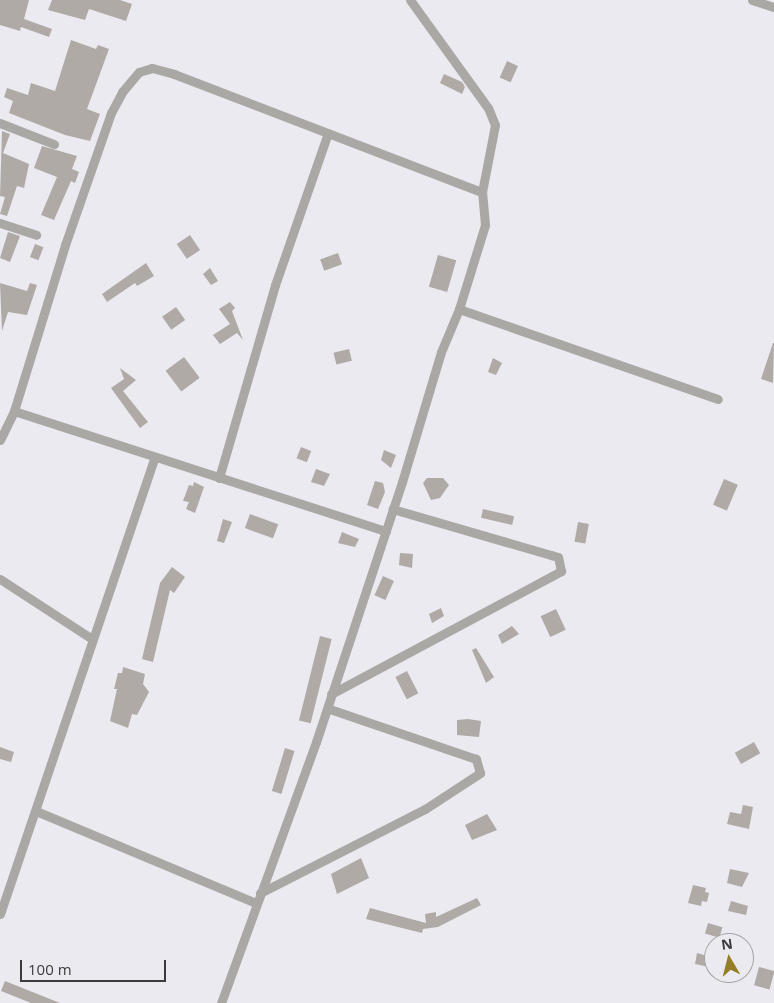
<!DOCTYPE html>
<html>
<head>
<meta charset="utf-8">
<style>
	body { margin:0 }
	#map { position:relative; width:774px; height:1003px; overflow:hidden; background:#eaeaf0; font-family:"Open Sans",sans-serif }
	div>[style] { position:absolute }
	.building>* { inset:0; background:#b0aaa6; transform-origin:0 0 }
	.minor>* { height:9px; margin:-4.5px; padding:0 4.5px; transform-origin:4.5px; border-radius:4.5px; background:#a9a8a5 }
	span { translate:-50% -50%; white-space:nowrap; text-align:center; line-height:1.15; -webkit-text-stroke:4.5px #eaeaf0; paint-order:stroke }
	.north { position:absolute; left:704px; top:933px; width:50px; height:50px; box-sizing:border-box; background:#eaeaf0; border:1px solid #a4a4a8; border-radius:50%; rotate:352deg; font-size:14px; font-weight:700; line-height:20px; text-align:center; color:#3b3b3d }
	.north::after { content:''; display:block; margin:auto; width:18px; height:22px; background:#967e26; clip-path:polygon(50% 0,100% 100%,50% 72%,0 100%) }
	.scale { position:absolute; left:20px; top:960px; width:146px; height:22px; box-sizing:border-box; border:2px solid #3b3b3d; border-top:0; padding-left:6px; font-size:15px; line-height:18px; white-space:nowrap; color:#3b3b3d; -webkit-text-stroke:4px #eaeaf0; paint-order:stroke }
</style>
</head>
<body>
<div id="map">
	<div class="building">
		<i style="clip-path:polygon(0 0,29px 0,24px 19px,52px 29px,49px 37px,21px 27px,20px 31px,0 25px)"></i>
		<i style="clip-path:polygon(52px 0,120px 0,132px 4px,126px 21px,89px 9px,85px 20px,48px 10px)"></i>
		<i style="clip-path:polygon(71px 40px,96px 49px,98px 45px,109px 49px,87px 109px,100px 114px,90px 141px,65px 135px,9px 113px,13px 101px,4px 97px,7px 88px,28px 95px,31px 83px,55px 91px)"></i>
		<i style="left:507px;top:61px;width:12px;height:18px;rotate:24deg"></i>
		<i style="clip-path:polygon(444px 74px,462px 82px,465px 87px,462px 94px,440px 83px)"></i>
		<i style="clip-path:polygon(2px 131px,10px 134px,3px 153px,29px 164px,24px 188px,17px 186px,7px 216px,0 214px,5px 197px,0 196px)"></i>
		<i style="clip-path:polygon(42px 146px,77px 156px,72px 169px,79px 172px,75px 183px,71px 181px,54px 220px,41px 215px,57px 177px,34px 168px)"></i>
		<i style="clip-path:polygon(8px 232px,20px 236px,10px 262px,0 258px)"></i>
		<i style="left:190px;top:235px;width:18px;height:16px;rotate:56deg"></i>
		<i style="left:35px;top:244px;width:9px;height:14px;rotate:21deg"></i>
		<i style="left:338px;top:253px;width:12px;height:19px;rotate:70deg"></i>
		<i style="left:438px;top:255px;width:19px;height:33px;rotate:16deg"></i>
		<i style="clip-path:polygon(146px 263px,154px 276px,137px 286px,135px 283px,107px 302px,102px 294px)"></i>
		<i style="clip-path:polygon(210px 268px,218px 281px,211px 285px,203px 274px)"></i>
		<i style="clip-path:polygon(0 283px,27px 291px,30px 283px,37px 285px,27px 315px,8px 312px,2px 331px)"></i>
		<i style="clip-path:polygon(230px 302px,235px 308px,232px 311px,243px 340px,237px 333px,220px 344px,213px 335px,230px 324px,219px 309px)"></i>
		<i style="left:176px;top:307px;width:16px;height:17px;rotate:55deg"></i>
		<i style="clip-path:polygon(773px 343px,774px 343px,773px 383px,761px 379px)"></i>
		<i style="left:349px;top:349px;width:12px;height:16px;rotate:76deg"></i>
		<i style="left:184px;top:357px;width:26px;height:23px;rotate:53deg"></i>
		<i style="clip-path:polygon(493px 358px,502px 363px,496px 375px,488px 372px)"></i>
		<i style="clip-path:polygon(120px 368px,136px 380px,123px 391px,148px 422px,140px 428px,111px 388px,124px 379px)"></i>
		<i style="left:301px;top:447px;width:11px;height:12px;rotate:22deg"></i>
		<i style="clip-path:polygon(384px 450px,396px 455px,391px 468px,381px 460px)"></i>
		<i style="clip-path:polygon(316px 469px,330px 474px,324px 486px,311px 482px)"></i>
		<i style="clip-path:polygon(427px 478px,443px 478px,449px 485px,440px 498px,431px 500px,423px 483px)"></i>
		<i style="left:724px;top:479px;width:15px;height:28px;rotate:23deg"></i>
		<i style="clip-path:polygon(375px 481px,383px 483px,385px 492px,378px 509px,367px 505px)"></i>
		<i style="clip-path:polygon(194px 482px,204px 487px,195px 513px,186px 509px,189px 502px,183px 501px,189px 485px,193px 486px)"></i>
		<i style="left:483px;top:509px;width:32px;height:9px;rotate:13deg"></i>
		<i style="left:250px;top:514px;width:30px;height:15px;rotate:20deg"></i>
		<i style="clip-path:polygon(223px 519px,232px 522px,224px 543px,217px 541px)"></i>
		<i style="left:578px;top:522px;width:11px;height:20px;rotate:10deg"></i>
		<i style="clip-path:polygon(342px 532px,359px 539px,355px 547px,338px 543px)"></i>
		<i style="clip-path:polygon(400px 553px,413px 554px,412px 568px,399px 565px)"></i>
		<i style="clip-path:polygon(172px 567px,185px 577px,174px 593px,170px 590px,153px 662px,142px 659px,160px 583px)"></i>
		<i style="left:383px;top:576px;width:12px;height:21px;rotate:24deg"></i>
		<i style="clip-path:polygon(441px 608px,444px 616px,432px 623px,429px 614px)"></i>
		<i style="left:556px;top:609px;width:23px;height:17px;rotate:65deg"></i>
		<i style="clip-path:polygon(512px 626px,519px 634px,502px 644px,498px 635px)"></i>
		<i style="left:320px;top:636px;width:12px;height:87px;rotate:14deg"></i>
		<i style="clip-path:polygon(476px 648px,494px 677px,486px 683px,472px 650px)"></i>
		<i style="clip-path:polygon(123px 667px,145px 674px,143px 684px,149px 692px,137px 715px,132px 714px,128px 728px,110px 721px,117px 689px,114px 689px,118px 673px,122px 673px)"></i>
		<i style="left:407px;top:671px;width:25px;height:13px;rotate:63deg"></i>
		<i style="clip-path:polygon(468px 719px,481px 721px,479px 737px,457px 735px,457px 720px)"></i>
		<i style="left:754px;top:742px;width:13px;height:22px;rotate:61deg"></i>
		<i style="clip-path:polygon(0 747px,14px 752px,11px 762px,0 759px)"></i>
		<i style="left:285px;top:748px;width:10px;height:45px;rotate:17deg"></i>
		<i style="clip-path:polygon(743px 805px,753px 807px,749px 829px,727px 824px,730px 812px,741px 814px)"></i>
		<i style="clip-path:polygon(487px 814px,497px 830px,472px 840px,465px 825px)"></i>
		<i style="clip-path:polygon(361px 858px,369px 878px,337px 894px,331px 874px)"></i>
		<i style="clip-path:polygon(730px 869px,749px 873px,742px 887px,727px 883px)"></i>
		<i style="clip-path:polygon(693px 885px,706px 888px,705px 892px,709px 893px,707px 902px,702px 901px,701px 906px,688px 903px)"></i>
		<i style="clip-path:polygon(477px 898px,481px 905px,438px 927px,423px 929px,422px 933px,366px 919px,370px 908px,426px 923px,425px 914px,436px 912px,436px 917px)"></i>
		<i style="clip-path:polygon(731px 901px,748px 906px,746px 915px,728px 911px)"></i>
		<i style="left:708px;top:923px;width:15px;height:11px;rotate:16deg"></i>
		<i style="clip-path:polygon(697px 953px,714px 958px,714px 968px,695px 964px)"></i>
		<i style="left:759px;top:967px;width:16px;height:19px;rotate:15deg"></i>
		<i style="clip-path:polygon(5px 981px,60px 1003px,31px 1003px,1px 991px)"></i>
	</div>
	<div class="minor">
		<i style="left:752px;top:0;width:23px;rotate:18deg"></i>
		<i style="left:0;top:123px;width:58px;rotate:21.3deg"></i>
		<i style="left:0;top:223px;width:38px;rotate:18deg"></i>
		<i style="left:459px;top:309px;width:274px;rotate:19.2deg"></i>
		<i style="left:14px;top:411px;width:174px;rotate:-72.9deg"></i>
		<i style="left:65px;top:245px;width:140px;rotate:-70.8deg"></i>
		<i style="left:111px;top:113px;width:24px;rotate:-62deg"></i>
		<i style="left:122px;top:92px;width:26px;rotate:-50deg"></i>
		<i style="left:139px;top:72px;width:14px;rotate:-17deg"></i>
		<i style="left:152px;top:68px;width:23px;rotate:15deg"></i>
		<i style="left:174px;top:74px;width:330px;rotate:21deg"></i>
		<i style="left:0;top:440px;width:32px;rotate:-64deg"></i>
		<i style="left:14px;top:411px;width:391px;rotate:17.9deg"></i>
		<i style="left:219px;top:478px;width:201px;rotate:-73.8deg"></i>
		<i style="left:275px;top:285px;width:161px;rotate:-70.8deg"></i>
		<i style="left:0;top:579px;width:110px;rotate:33.1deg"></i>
		<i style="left:331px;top:694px;width:261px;rotate:-28.1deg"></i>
		<i style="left:561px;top:571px;width:14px;rotate:-102deg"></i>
		<i style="left:558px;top:557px;width:7px;rotate:-164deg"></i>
		<i style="left:551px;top:555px;width:165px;rotate:-163.8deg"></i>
		<i style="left:36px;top:811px;width:238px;rotate:22.7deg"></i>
		<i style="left:260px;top:893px;width:185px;rotate:-27deg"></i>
		<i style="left:425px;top:809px;width:66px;rotate:-33.2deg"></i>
		<i style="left:480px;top:773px;width:15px;rotate:-106deg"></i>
		<i style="left:476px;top:759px;width:157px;rotate:-161.1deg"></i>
		<i style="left:0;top:914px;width:481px;rotate:-71.3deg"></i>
		<i style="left:221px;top:1003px;width:278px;rotate:-70deg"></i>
		<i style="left:316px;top:742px;width:274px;rotate:-71.7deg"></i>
		<i style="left:402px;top:482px;width:136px;rotate:-73.3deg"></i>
		<i style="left:441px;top:352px;width:47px;rotate:-67.3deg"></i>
		<i style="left:459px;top:309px;width:88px;rotate:-72.8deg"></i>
		<i style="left:485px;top:225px;width:33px;rotate:-95deg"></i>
		<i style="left:482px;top:192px;width:68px;rotate:-79deg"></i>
		<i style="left:495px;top:125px;width:18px;rotate:-112deg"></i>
		<i style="left:488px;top:108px;width:133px;rotate:-125.8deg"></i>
	</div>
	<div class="north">N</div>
	<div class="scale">100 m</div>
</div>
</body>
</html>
